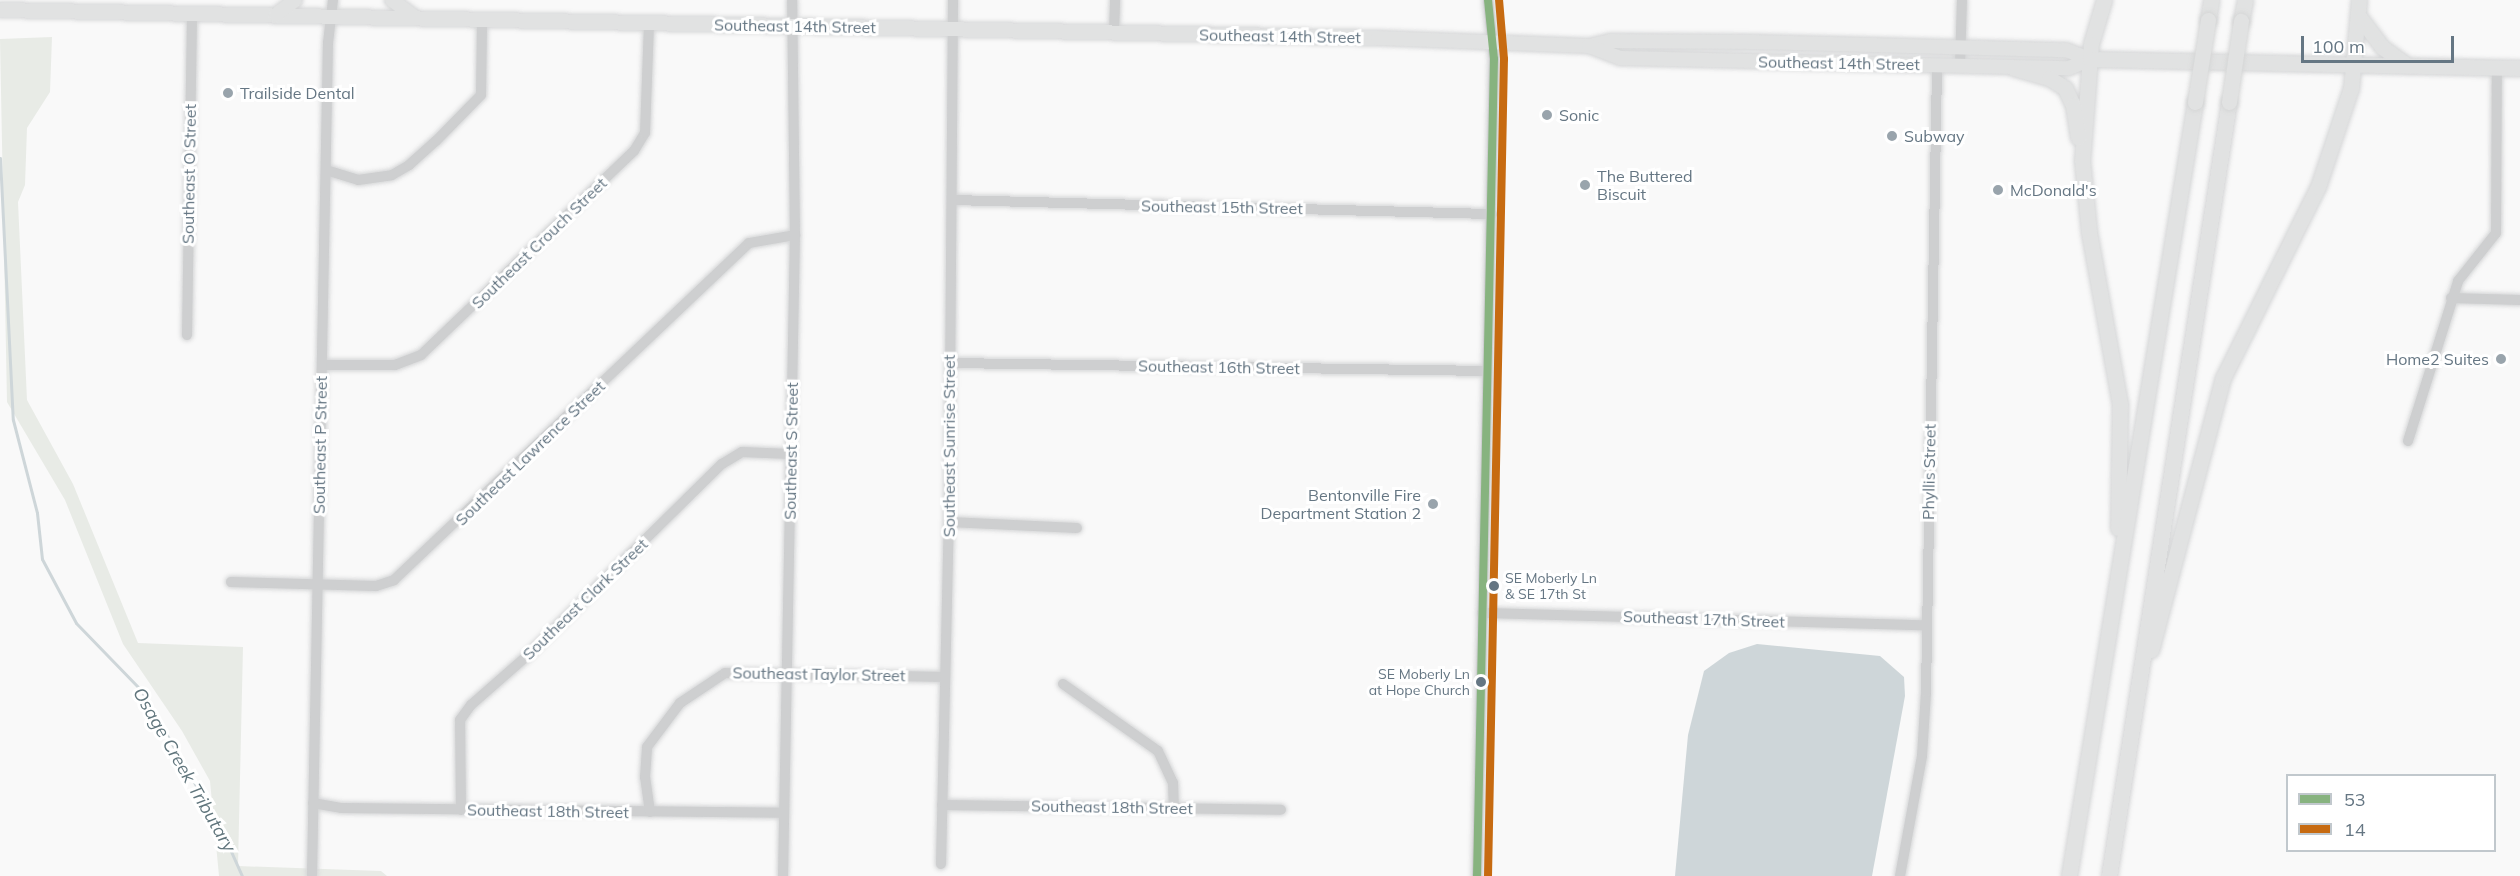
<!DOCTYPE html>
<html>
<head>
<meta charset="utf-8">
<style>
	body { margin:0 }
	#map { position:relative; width:2520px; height:876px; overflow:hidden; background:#f9f9f9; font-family:Mulish,sans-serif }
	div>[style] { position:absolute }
	.green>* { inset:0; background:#e8ebe6 }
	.water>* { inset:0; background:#ced6d9 }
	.stream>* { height:3px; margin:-1.5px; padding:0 1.5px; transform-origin:1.5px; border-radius:1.5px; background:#ced6d9 }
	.roads { filter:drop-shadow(0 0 2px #d5d6d7) drop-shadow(0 0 2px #d5d6d7) }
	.minor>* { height:10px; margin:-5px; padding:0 5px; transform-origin:5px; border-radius:5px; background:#cecfd0 }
	.major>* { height:14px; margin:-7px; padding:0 7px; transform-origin:7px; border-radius:7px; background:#e1e2e2 }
	.highway>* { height:15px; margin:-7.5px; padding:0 7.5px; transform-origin:7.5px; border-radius:7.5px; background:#e1e2e2 }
	.bridges { filter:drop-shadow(0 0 2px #d5d6d6) drop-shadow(0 0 2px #d5d6d6) }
	.highway-bridge>* { height:15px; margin:-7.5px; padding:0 7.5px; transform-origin:7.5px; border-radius:7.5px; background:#e1e2e2 }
	.bus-1>* { height:8px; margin:-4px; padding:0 4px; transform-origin:4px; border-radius:4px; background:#87b37f }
	.bus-2>* { height:8px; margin:-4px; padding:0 4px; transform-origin:4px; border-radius:4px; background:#c76b11 }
	.dots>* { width:16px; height:16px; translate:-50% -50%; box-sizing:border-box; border:3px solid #fff; border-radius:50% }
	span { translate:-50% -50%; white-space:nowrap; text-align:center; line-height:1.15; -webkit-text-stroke:6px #fff; paint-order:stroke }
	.bus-label { font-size:14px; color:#657683 }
	.left { translate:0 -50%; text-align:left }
	.right { translate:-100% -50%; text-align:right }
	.street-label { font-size:16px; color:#657683 }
	.poi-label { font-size:16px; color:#657683 }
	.water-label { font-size:18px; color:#60757c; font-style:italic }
	.legend { position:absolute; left:2286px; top:774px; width:210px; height:78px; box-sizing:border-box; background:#fff; border:2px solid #c1c8cd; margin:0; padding:8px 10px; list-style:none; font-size:18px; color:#657683 }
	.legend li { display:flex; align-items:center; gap:12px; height:30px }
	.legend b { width:30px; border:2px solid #c1c8cd }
	.scale { position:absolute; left:2301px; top:36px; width:153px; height:27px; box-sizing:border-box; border:3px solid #657683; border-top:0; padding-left:8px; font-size:18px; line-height:21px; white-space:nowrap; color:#657683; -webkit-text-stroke:4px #fff; paint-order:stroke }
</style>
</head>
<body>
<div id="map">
	<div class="green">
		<i style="clip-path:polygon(52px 37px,50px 92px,27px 128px,25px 185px,18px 202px,27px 400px,73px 484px,138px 643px,243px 647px,238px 866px,381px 871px,387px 876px,219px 876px,210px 781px,182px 731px,123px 644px,65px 500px,7px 402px,0 39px)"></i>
	</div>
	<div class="water">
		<i style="clip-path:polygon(1757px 644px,1880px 656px,1904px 677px,1905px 696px,1872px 876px,1675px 876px,1688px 735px,1704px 671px,1729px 653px)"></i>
	</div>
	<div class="stream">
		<i style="left:0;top:158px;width:262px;rotate:87.2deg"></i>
		<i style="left:13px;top:420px;width:96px;rotate:75.5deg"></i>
		<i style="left:37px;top:513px;width:46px;rotate:83.8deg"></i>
		<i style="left:42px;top:559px;width:72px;rotate:62deg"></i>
		<i style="left:76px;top:623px;width:93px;rotate:45.9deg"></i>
		<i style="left:141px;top:690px;width:160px;rotate:60.1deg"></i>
		<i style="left:221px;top:829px;width:51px;rotate:65.9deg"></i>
	</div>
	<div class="roads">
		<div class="minor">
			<i style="left:1114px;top:32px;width:32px;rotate:-88deg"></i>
			<i style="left:1960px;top:66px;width:66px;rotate:-88.3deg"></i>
			<i style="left:326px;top:170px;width:34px;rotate:17deg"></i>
			<i style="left:358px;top:180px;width:34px;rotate:-8deg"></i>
			<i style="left:392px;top:175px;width:20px;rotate:-30deg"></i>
			<i style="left:409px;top:165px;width:36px;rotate:-42deg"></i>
			<i style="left:436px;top:141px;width:64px;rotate:-45.6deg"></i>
			<i style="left:481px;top:95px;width:76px;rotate:-89.2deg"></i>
			<i style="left:952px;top:200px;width:540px;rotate:1.49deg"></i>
			<i style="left:2451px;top:298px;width:69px;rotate:1.7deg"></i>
			<i style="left:187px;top:335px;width:322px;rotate:-89.1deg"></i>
			<i style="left:950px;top:363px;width:537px;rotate:0.85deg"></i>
			<i style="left:322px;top:365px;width:73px"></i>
			<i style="left:395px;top:365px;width:28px;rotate:-21deg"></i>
			<i style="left:421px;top:355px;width:295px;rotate:-43.8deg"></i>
			<i style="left:634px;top:151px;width:21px;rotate:-59deg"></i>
			<i style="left:645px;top:133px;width:110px;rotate:-87.9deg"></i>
			<i style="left:2408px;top:441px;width:168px;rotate:-72.6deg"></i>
			<i style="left:2458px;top:281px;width:61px;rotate:-51.6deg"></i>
			<i style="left:2496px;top:233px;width:166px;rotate:-89.7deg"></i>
			<i style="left:949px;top:522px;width:128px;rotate:2.7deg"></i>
			<i style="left:231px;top:582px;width:145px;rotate:1.6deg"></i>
			<i style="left:376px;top:586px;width:19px;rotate:-18deg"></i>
			<i style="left:394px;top:580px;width:489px;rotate:-43.5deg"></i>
			<i style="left:749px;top:243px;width:47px;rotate:-9.9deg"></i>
			<i style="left:1482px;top:613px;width:443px;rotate:1.6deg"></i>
			<i style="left:1063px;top:684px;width:116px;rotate:35.2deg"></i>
			<i style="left:1158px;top:751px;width:35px;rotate:65deg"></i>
			<i style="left:1173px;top:783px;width:25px;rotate:88deg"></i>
			<i style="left:313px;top:803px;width:28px;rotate:10deg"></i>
			<i style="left:341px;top:808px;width:443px;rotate:0.6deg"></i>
			<i style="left:942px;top:805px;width:339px;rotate:0.8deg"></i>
			<i style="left:461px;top:810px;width:90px;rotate:-90.6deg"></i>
			<i style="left:460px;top:720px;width:19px;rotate:-54deg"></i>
			<i style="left:471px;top:705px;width:77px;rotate:-41.3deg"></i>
			<i style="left:529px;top:654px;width:271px;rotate:-44.6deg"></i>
			<i style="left:722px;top:464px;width:23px;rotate:-31deg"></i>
			<i style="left:742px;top:452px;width:48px;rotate:2.4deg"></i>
			<i style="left:650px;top:812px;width:35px;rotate:-98deg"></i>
			<i style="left:645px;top:777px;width:30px;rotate:-86deg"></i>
			<i style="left:647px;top:747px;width:55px;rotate:-53.1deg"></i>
			<i style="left:680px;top:703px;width:54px;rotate:-33.7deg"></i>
			<i style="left:725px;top:673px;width:219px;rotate:1deg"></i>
			<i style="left:941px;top:864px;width:342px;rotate:-88.7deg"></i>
			<i style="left:949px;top:522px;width:522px;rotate:-89.56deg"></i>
			<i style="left:312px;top:875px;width:832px;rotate:-88.9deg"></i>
			<i style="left:328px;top:43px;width:43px;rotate:-83.4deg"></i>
			<i style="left:783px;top:876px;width:641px;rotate:-88.93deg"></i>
			<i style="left:795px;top:235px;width:235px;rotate:-90.7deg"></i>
			<i style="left:1477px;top:876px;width:817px;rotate:-88.81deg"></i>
			<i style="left:1494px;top:59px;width:59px;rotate:-95.8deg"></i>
			<i style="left:1900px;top:876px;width:122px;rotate:-79.6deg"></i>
			<i style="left:1922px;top:756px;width:64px;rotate:-86.4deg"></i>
			<i style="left:1926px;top:692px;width:626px;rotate:-88.99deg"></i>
		</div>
		<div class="major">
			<i style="left:392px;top:0;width:30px;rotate:37deg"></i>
			<i style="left:0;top:10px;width:1378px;rotate:1.16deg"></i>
			<i style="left:1378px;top:38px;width:211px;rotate:2.2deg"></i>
			<i style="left:1589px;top:46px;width:22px;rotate:-13deg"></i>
			<i style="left:1610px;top:41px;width:144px;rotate:0.4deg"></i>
			<i style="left:1754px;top:42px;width:312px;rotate:1.5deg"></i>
			<i style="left:2066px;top:50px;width:26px;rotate:21deg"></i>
			<i style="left:276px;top:15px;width:24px;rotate:-38deg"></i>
			<i style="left:1589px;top:46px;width:34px;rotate:21deg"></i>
			<i style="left:1621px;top:58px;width:448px;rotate:1.3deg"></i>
			<i style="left:2069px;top:68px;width:23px;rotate:-23deg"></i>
		</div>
		<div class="highway">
			<i style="left:2104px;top:0;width:46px;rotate:106.5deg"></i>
			<i style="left:2091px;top:44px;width:116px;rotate:94.4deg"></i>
			<i style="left:2082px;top:160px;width:72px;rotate:84.4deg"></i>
			<i style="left:2089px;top:232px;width:176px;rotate:79.8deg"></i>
			<i style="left:2120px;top:405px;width:123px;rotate:90.9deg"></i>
			<i style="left:2358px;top:15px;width:40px;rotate:53deg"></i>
			<i style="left:2382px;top:47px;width:32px;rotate:36deg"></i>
			<i style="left:2208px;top:20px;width:20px;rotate:-81deg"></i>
			<i style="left:2241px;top:21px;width:21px;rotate:-79deg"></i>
			<i style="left:2090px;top:59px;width:430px;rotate:1.2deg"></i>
			<i style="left:2014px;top:68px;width:36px;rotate:16deg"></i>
			<i style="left:2049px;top:78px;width:19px;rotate:32deg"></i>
			<i style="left:2065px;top:88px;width:19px;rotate:65deg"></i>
			<i style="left:2073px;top:105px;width:33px;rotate:81deg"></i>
			<i style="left:2151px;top:650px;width:281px;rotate:-75.2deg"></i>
			<i style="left:2223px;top:378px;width:213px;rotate:-63.6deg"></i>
			<i style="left:2318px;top:187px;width:104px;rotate:-71.6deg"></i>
			<i style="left:2351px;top:88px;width:88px;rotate:-84.8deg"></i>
			<i style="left:2069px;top:876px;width:784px;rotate:-80.75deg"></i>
			<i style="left:2109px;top:876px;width:783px;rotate:-81.19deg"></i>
		</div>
	</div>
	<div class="bridges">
		<div class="highway-bridge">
			<i style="left:2195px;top:102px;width:83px;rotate:-81deg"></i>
			<i style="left:2229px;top:102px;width:82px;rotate:-81.6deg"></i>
		</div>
	</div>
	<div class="bus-1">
		<i style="left:1477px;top:876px;width:817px;rotate:-88.81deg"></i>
		<i style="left:1494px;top:59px;width:59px;rotate:-95.8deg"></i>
	</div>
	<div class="bus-2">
		<i style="left:1488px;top:876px;width:817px;rotate:-88.88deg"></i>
		<i style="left:1504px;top:59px;width:59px;rotate:-94.8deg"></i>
	</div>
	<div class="dots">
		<i style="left:228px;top:93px;background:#99a4ac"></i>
		<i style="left:1547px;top:115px;background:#99a4ac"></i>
		<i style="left:1892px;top:136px;background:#99a4ac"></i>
		<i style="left:1585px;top:185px;background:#99a4ac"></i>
		<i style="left:1998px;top:190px;background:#99a4ac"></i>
		<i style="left:2501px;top:359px;background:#99a4ac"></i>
		<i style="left:1433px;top:504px;background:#99a4ac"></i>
		<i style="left:1494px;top:586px;background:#657683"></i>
		<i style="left:1481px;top:682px;background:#657683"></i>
	</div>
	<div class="bus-label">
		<span class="left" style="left:1505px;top:586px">SE Moberly Ln<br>&amp; SE 17th St</span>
		<span class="right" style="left:1470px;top:682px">SE Moberly Ln<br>at Hope Church</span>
	</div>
	<div class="street-label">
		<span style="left:795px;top:26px;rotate:1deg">Southeast 14th Street</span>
		<span style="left:1280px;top:36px;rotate:1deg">Southeast 14th Street</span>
		<span style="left:1839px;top:63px;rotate:1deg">Southeast 14th Street</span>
		<span style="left:189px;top:174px;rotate:-89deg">Southeast O Street</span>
		<span style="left:1222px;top:207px;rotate:1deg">Southeast 15th Street</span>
		<span style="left:539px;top:243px;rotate:-44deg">Southeast Crouch Street</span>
		<span style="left:1219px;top:367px;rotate:1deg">Southeast 16th Street</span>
		<span style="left:320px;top:445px;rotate:-89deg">Southeast P Street</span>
		<span style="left:949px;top:446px;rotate:-90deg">Southeast Sunrise Street</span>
		<span style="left:791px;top:451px;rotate:-89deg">Southeast S Street</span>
		<span style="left:530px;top:453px;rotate:-44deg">Southeast Lawrence Street</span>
		<span style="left:1929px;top:472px;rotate:-89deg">Phyllis Street</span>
		<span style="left:585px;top:599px;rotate:-44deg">Southeast Clark Street</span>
		<span style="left:1704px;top:619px;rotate:2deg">Southeast 17th Street</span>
		<span style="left:819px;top:674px;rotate:1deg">Southeast Taylor Street</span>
		<span style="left:1112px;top:807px;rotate:1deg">Southeast 18th Street</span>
		<span style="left:548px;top:811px;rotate:1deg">Southeast 18th Street</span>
	</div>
	<div class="poi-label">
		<span class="left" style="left:240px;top:93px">Trailside Dental</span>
		<span class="left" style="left:1559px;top:115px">Sonic</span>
		<span class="left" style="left:1904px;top:136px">Subway</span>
		<span class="left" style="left:1597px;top:185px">The Buttered<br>Biscuit</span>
		<span class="left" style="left:2010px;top:190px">McDonald's</span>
		<span class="right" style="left:2489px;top:359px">Home2 Suites</span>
		<span class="right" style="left:1421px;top:504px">Bentonville Fire<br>Department Station 2</span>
	</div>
	<div class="water-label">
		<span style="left:184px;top:770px;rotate:60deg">Osage Creek Tributary</span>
	</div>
	<ul class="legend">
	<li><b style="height:8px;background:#87b37f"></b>53</li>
	<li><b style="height:8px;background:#c76b11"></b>14</li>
	</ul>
	<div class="scale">100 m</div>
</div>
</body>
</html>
